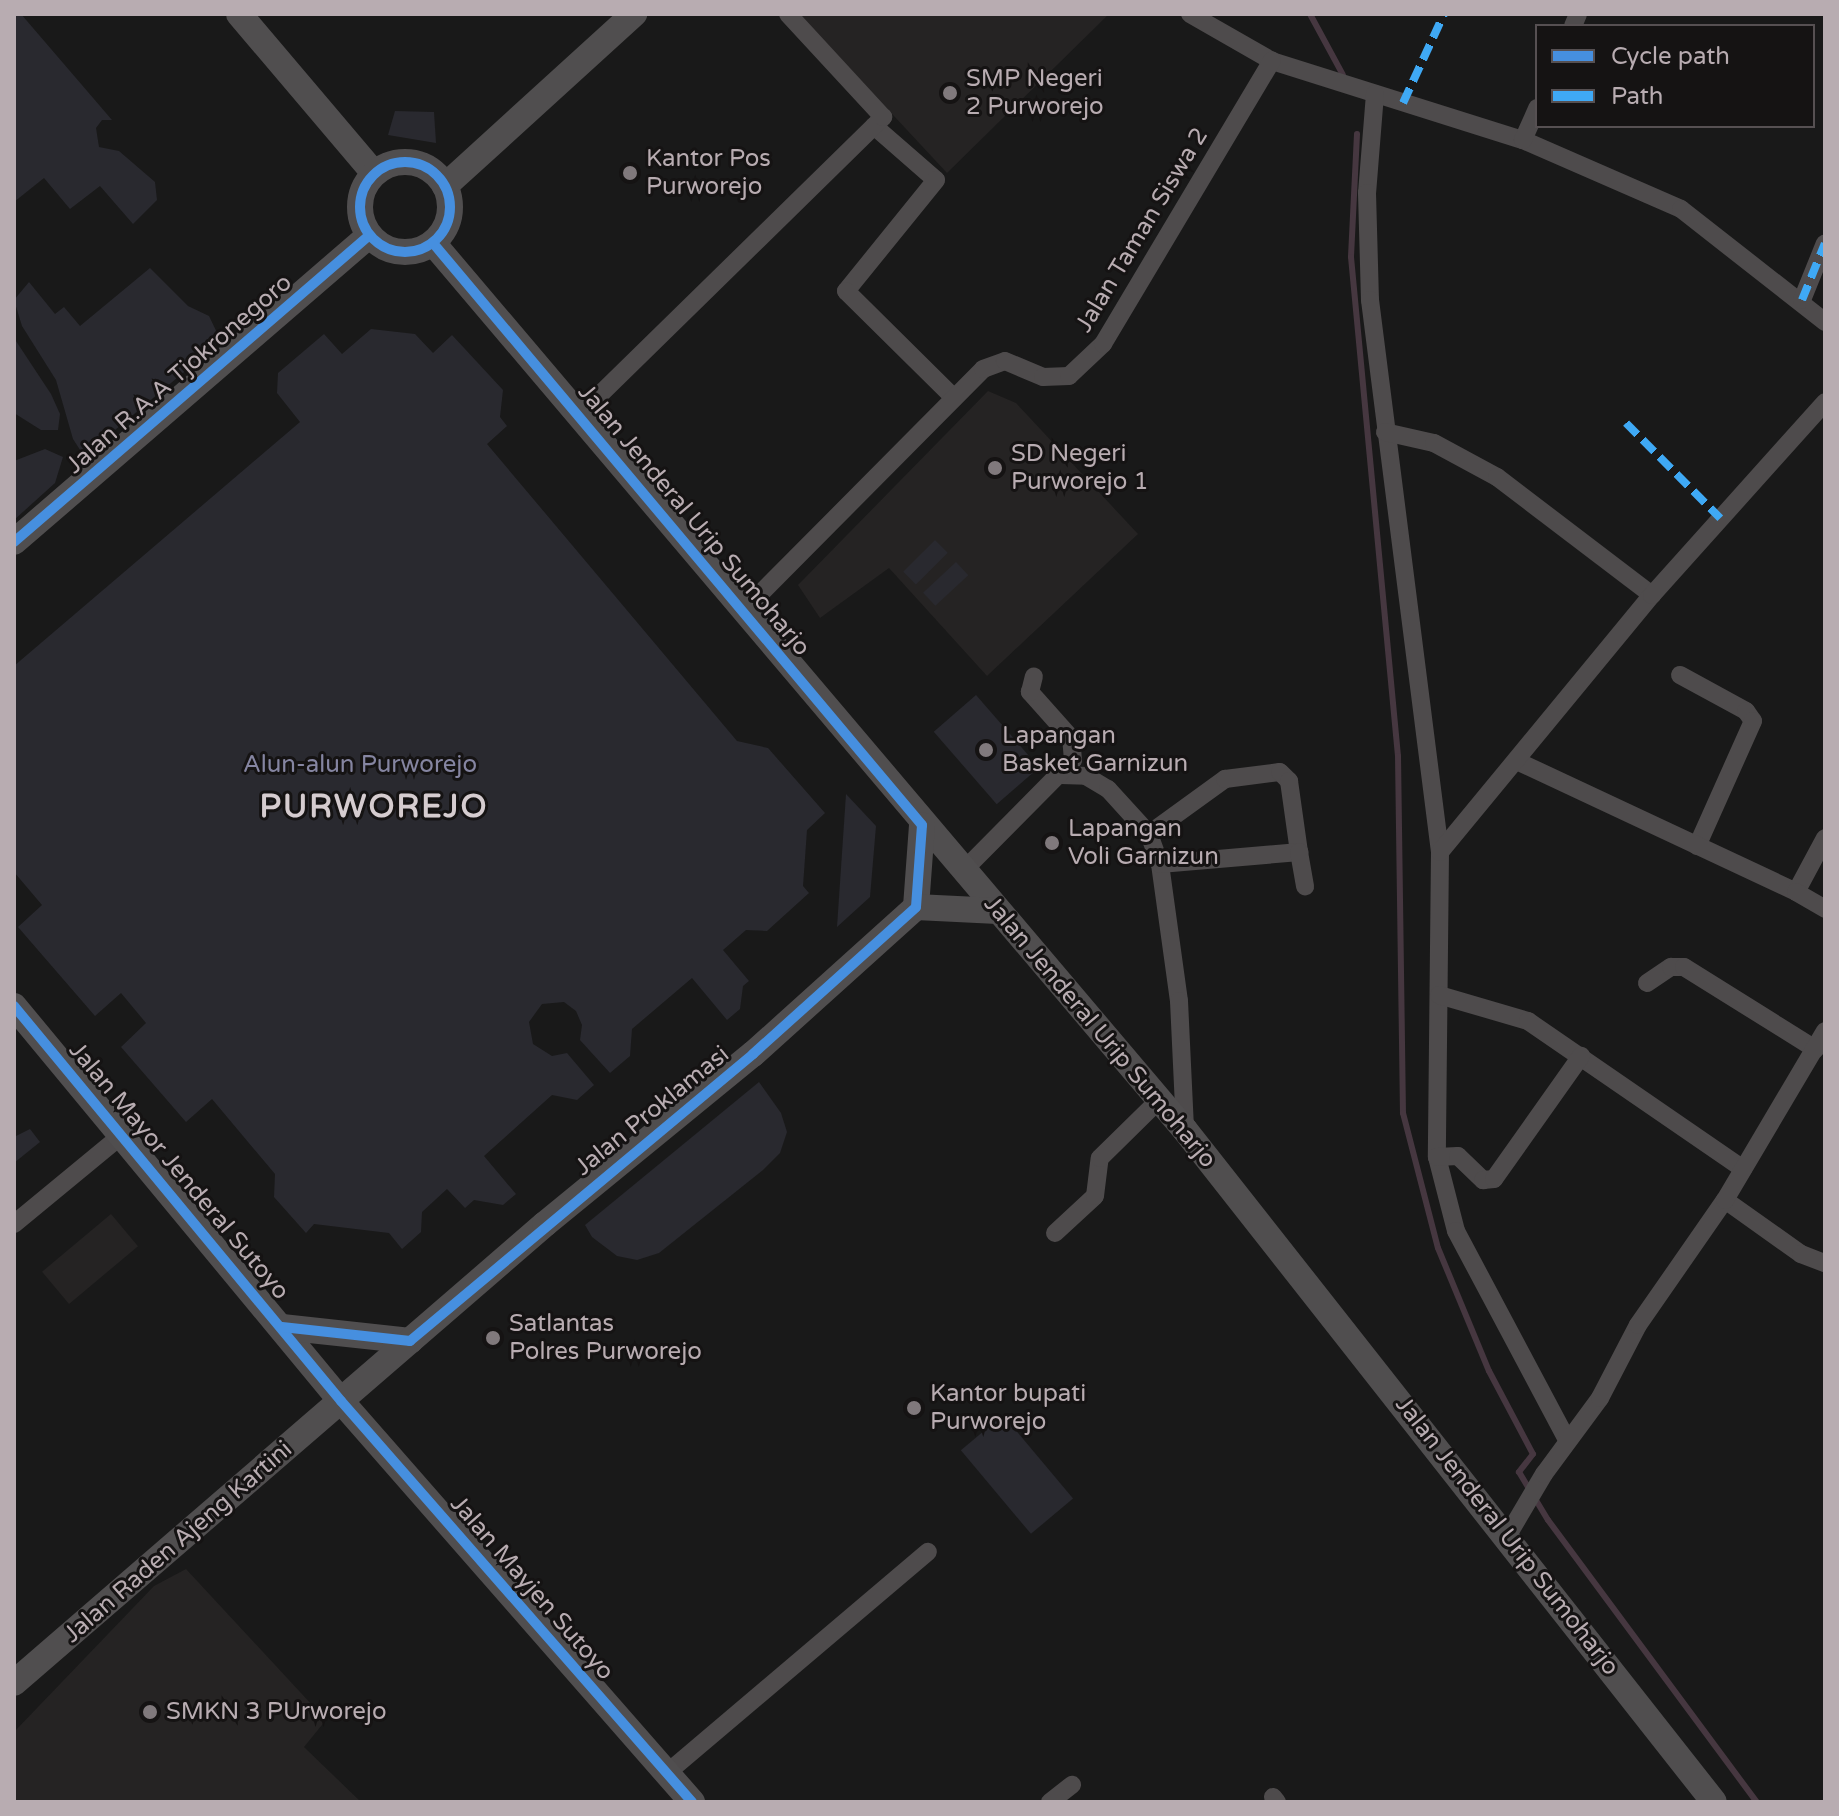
<!DOCTYPE html>
<html>
<head>
<meta charset="utf-8">
<style>
	body { margin:0 }
	#map { position:relative; width:1839px; height:1816px; overflow:hidden; background:#191919; font-family:"Varela Round",sans-serif }
	div>[style] { position:absolute }
	.built>* { inset:0; background:#252323; transform-origin:0 0 }
	.green>* { inset:0; background:#29292f; transform-origin:0 0 }
	.stream>* { height:6px; margin:-3px; padding:0 3px; transform-origin:3px; border-radius:3px; background:#463740 }
	.street>* { height:18px; margin:-9px; padding:0 9px; transform-origin:9px; border-radius:9px; background:#4e4b4c }
	.secondary>* { height:26px; margin:-13px; padding:0 13px; transform-origin:13px; border-radius:13px; background:#504e4f }
	.secondary>.ring { margin:-13px; padding:0; box-sizing:content-box; background:none; border:26px solid #504e4f; border-radius:50% }
	.quiet>* { height:8px; margin-top:-4px; transform-origin:0; background:repeating-linear-gradient(90deg,#3fa9f5 0 16px,transparent 0 24px) }
	.cycleway>* { height:10px; margin:-5px; padding:0 5px; transform-origin:5px; border-radius:5px; background:#468fdf }
	.cycleway>.ring { margin:-5px; padding:0; box-sizing:content-box; background:none; border:10px solid #468fdf; border-radius:50% }
	.dots>* { width:22px; height:22px; translate:-50% -50%; box-sizing:border-box; border:4px solid #151313; border-radius:50% }
	span { translate:-50% -50%; white-space:nowrap; text-align:center; line-height:1.15; -webkit-text-stroke:6px #151313; paint-order:stroke }
	.poi-label { font-size:24px; color:#b8acb1 }
	.left { translate:0 -50%; text-align:left }
	.street-label { font-size:24px; color:#b8acb1 }
	.park-label { font-size:24px; color:#8585a1 }
	.district-label { font-size:32px; color:#d5cccf; font-weight:700; letter-spacing:2px }
	.frame { position:absolute; inset:0; border:16px solid #b8acb1; pointer-events:none }
	.legend { position:absolute; left:1535px; top:24px; width:280px; height:104px; box-sizing:border-box; background:#151313; border:2px solid #565052; margin:0; padding:10px 14px; list-style:none; font-size:24px; color:#b8acb1 }
	.legend li { display:flex; align-items:center; gap:16px; height:40px }
	.legend b { width:40px; border:2px solid #565052 }
</style>
</head>
<body>
<div id="map">
	<div class="built">
		<i style="clip-path:polygon(799px 14px,1109px 14px,947px 173px)"></i>
		<i style="clip-path:polygon(988px 391px,1016px 403px,1138px 534px,987px 676px,889px 568px,820px 618px,798px 585px)"></i>
		<i style="left:111px;top:1214px;width:42px;height:90px;rotate:50deg"></i>
		<i style="clip-path:polygon(186px 1569px,326px 1720px,304px 1747px,361px 1802px,14px 1802px,14px 1732px,154px 1586px)"></i>
	</div>
	<div class="green">
		<i style="clip-path:polygon(14px 14px,21px 14px,112px 120px,102px 120px,96px 128px,99px 147px,119px 151px,155px 182px,157px 200px,133px 224px,100px 186px,70px 209px,44px 178px,14px 202px)"></i>
		<i style="clip-path:polygon(395px 111px,434px 112px,436px 143px,388px 135px)"></i>
		<i style="clip-path:polygon(150px 268px,188px 306px,209px 316px,221px 341px,84px 456px,73px 439px,56px 380px,22px 326px,14px 300px,29px 282px,55px 314px,64px 307px,80px 326px)"></i>
		<i style="clip-path:polygon(371px 329px,415px 334px,433px 353px,452px 335px,503px 390px,500px 417px,507px 426px,487px 444px,737px 741px,768px 748px,825px 813px,807px 830px,803px 886px,809px 893px,767px 931px,746px 930px,723px 950px,749px 981px,743px 986px,740px 1009px,727px 1020px,692px 978px,632px 1029px,630px 1056px,610px 1073px,580px 1040px,582px 1025px,576px 1011px,564px 1002px,542px 1004px,529px 1022px,533px 1044px,552px 1056px,567px 1053px,594px 1085px,577px 1100px,552px 1095px,484px 1156px,516px 1194px,503px 1205px,474px 1200px,465px 1208px,447px 1189px,422px 1212px,421px 1232px,402px 1249px,389px 1233px,314px 1224px,306px 1233px,274px 1197px,275px 1174px,212px 1099px,186px 1122px,121px 1047px,146px 1023px,121px 993px,95px 1016px,18px 927px,42px 905px,14px 872px,14px 666px,300px 422px,277px 393px,278px 373px,324px 334px,342px 354px)"></i>
		<i style="clip-path:polygon(14px 338px,51px 394px,60px 414px,58px 430px,41px 430px,14px 413px)"></i>
		<i style="clip-path:polygon(45px 449px,63px 457px,55px 483px,14px 520px,14px 461px)"></i>
		<i style="left:935px;top:540px;width:18px;height:45px;rotate:45deg"></i>
		<i style="left:956px;top:562px;width:18px;height:45px;rotate:47deg"></i>
		<i style="left:976px;top:695px;width:96px;height:56px;rotate:49deg"></i>
		<i style="clip-path:polygon(846px 794px,876px 826px,870px 897px,837px 927px)"></i>
		<i style="clip-path:polygon(759px 1082px,781px 1113px,787px 1132px,780px 1153px,763px 1170px,659px 1253px,637px 1260px,617px 1256px,592px 1237px,585px 1225px)"></i>
		<i style="clip-path:polygon(30px 1129px,40px 1142px,14px 1163px,14px 1137px)"></i>
		<i style="left:1003px;top:1415px;width:109px;height:55px;rotate:50deg"></i>
	</div>
	<div class="stream">
		<i style="left:1310px;top:14px;width:69px;rotate:61.6deg"></i>
		<i style="left:1357px;top:134px;width:123px;rotate:92.8deg"></i>
		<i style="left:1351px;top:257px;width:501px;rotate:84.62deg"></i>
		<i style="left:1398px;top:756px;width:357px;rotate:89.2deg"></i>
		<i style="left:1403px;top:1113px;width:139px;rotate:75.5deg"></i>
		<i style="left:1438px;top:1248px;width:133px;rotate:67.5deg"></i>
		<i style="left:1489px;top:1371px;width:94px;rotate:62.1deg"></i>
		<i style="left:1533px;top:1454px;width:23px;rotate:128deg"></i>
		<i style="left:1519px;top:1472px;width:56px;rotate:58.9deg"></i>
		<i style="left:1548px;top:1520px;width:351px;rotate:53.5deg"></i>
	</div>
	<div class="street">
		<i style="left:1190px;top:14px;width:95px;rotate:29.8deg"></i>
		<i style="left:1272px;top:61px;width:263px;rotate:17.5deg"></i>
		<i style="left:1523px;top:140px;width:172px;rotate:23.6deg"></i>
		<i style="left:1681px;top:209px;width:183px;rotate:38.1deg"></i>
		<i style="left:1573px;top:26px;width:13px;rotate:-67deg"></i>
		<i style="left:1375px;top:94px;width:99px;rotate:94.6deg"></i>
		<i style="left:1367px;top:193px;width:107px;rotate:88.4deg"></i>
		<i style="left:1370px;top:300px;width:556px;rotate:82.77deg"></i>
		<i style="left:1440px;top:852px;width:305px;rotate:90.6deg"></i>
		<i style="left:1437px;top:1157px;width:76px;rotate:75.6deg"></i>
		<i style="left:1456px;top:1231px;width:237px;rotate:62deg"></i>
		<i style="left:874px;top:126px;width:82px;rotate:41.1deg"></i>
		<i style="left:936px;top:180px;width:143px;rotate:129deg"></i>
		<i style="left:846px;top:291px;width:152px;rotate:44.7deg"></i>
		<i style="left:1523px;top:140px;width:35px;rotate:-66deg"></i>
		<i style="left:1802px;top:300px;width:61px;rotate:-68deg"></i>
		<i style="left:579px;top:415px;width:426px;rotate:-44.4deg"></i>
		<i style="left:883px;top:117px;width:140px;rotate:-132.7deg"></i>
		<i style="left:1385px;top:432px;width:50px;rotate:12.7deg"></i>
		<i style="left:1434px;top:443px;width:72px;rotate:28.4deg"></i>
		<i style="left:1497px;top:477px;width:195px;rotate:37.3deg"></i>
		<i style="left:744px;top:610px;width:339px;rotate:-45.2deg"></i>
		<i style="left:983px;top:369px;width:23px;rotate:-20deg"></i>
		<i style="left:1005px;top:361px;width:41px;rotate:22.8deg"></i>
		<i style="left:1043px;top:377px;width:26px;rotate:-2deg"></i>
		<i style="left:1069px;top:376px;width:47px;rotate:-43.3deg"></i>
		<i style="left:1103px;top:344px;width:330px;rotate:-59.2deg"></i>
		<i style="left:1680px;top:675px;width:75px;rotate:28.6deg"></i>
		<i style="left:1746px;top:711px;width:12px;rotate:55deg"></i>
		<i style="left:1753px;top:721px;width:137px;rotate:114.1deg"></i>
		<i style="left:1519px;top:762px;width:306px;rotate:25.1deg"></i>
		<i style="left:1061px;top:775px;width:25px;rotate:2deg"></i>
		<i style="left:1086px;top:776px;width:26px;rotate:31deg"></i>
		<i style="left:1108px;top:789px;width:61px;rotate:47.7deg"></i>
		<i style="left:1149px;top:834px;width:32px;rotate:70deg"></i>
		<i style="left:1160px;top:864px;width:138px;rotate:82.1deg"></i>
		<i style="left:1179px;top:1001px;width:129px;rotate:87.3deg"></i>
		<i style="left:1149px;top:834px;width:94px;rotate:-35.9deg"></i>
		<i style="left:1225px;top:779px;width:55px;rotate:-7.3deg"></i>
		<i style="left:1280px;top:772px;width:13px;rotate:45deg"></i>
		<i style="left:1289px;top:781px;width:72px;rotate:82deg"></i>
		<i style="left:1825px;top:838px;width:61px;rotate:118.2deg"></i>
		<i style="left:1796px;top:892px;width:34px;rotate:30deg"></i>
		<i style="left:1440px;top:852px;width:333px;rotate:-50.5deg"></i>
		<i style="left:1652px;top:595px;width:259px;rotate:-48.1deg"></i>
		<i style="left:1160px;top:864px;width:140px;rotate:-4.9deg"></i>
		<i style="left:1299px;top:852px;width:35px;rotate:80deg"></i>
		<i style="left:963px;top:871px;width:156px;rotate:-45.3deg"></i>
		<i style="left:1073px;top:760px;width:22px;rotate:-95deg"></i>
		<i style="left:1071px;top:738px;width:62px;rotate:-131.7deg"></i>
		<i style="left:1030px;top:692px;width:16px;rotate:-76deg"></i>
		<i style="left:1647px;top:983px;width:29px;rotate:-34deg"></i>
		<i style="left:1671px;top:967px;width:13px"></i>
		<i style="left:1684px;top:967px;width:155px;rotate:32deg"></i>
		<i style="left:1439px;top:995px;width:93px;rotate:16.3deg"></i>
		<i style="left:1528px;top:1021px;width:261px;rotate:34.5deg"></i>
		<i style="left:1437px;top:1157px;width:21px;rotate:-3deg"></i>
		<i style="left:1458px;top:1156px;width:35px;rotate:44deg"></i>
		<i style="left:1483px;top:1180px;width:11px;rotate:-5deg"></i>
		<i style="left:1494px;top:1179px;width:151px;rotate:-54.7deg"></i>
		<i style="left:1725px;top:1200px;width:93px;rotate:35.4deg"></i>
		<i style="left:1801px;top:1254px;width:26px;rotate:21deg"></i>
		<i style="left:14px;top:1224px;width:141px;rotate:-39.5deg"></i>
		<i style="left:1055px;top:1233px;width:54px;rotate:-42.8deg"></i>
		<i style="left:1095px;top:1196px;width:38px;rotate:-83deg"></i>
		<i style="left:1100px;top:1158px;width:84px;rotate:-44.5deg"></i>
		<i style="left:1508px;top:1535px;width:71px;rotate:-59.5deg"></i>
		<i style="left:1544px;top:1474px;width:94px;rotate:-53.6deg"></i>
		<i style="left:1600px;top:1398px;width:82px;rotate:-62.5deg"></i>
		<i style="left:1638px;top:1325px;width:152px;rotate:-55.2deg"></i>
		<i style="left:1725px;top:1200px;width:196px;rotate:-59.4deg"></i>
		<i style="left:667px;top:1773px;width:342px;rotate:-40.3deg"></i>
		<i style="left:1273px;top:1797px;width:6px;rotate:51deg"></i>
		<i style="left:1050px;top:1802px;width:28px;rotate:-38deg"></i>
	</div>
	<div class="secondary">
		<i style="left:239px;top:14px;width:209px;rotate:49.7deg"></i>
		<i class="ring" style="left:360px;top:162px;width:64px;height:64px"></i>
		<i style="left:445px;top:186px;width:256px;rotate:-42.3deg"></i>
		<i style="left:433px;top:243px;width:1163px;rotate:49.71deg"></i>
		<i style="left:1185px;top:1130px;width:855px;rotate:51.79deg"></i>
		<i style="left:14px;top:542px;width:469px;rotate:-40.8deg"></i>
		<i style="left:916px;top:907px;width:82px;rotate:-85.8deg"></i>
		<i style="left:14px;top:1006px;width:513px;rotate:50.38deg"></i>
		<i style="left:341px;top:1401px;width:533px;rotate:48.8deg"></i>
		<i style="left:282px;top:1327px;width:129px;rotate:6.2deg"></i>
		<i style="left:14px;top:1683px;width:702px;rotate:-40.84deg"></i>
		<i style="left:545px;top:1224px;width:269px;rotate:-39.3deg"></i>
		<i style="left:753px;top:1054px;width:219px;rotate:-42deg"></i>
		<i style="left:916px;top:907px;width:82px;rotate:2.8deg"></i>
	</div>
	<div class="quiet">
		<i style="left:1403px;top:103px;width:98px;rotate:-65.3deg"></i>
		<i style="left:1802px;top:300px;width:61px;rotate:-68deg"></i>
		<i style="left:1626px;top:423px;width:134px;rotate:45.3deg"></i>
	</div>
	<div class="cycleway">
		<i class="ring" style="left:360px;top:162px;width:80px;height:80px"></i>
		<i style="left:14px;top:542px;width:469px;rotate:-40.8deg"></i>
		<i style="left:14px;top:1006px;width:513px;rotate:50.38deg"></i>
		<i style="left:341px;top:1401px;width:533px;rotate:48.8deg"></i>
		<i style="left:282px;top:1327px;width:129px;rotate:6.2deg"></i>
		<i style="left:410px;top:1341px;width:447px;rotate:-39.9deg"></i>
		<i style="left:753px;top:1054px;width:219px;rotate:-42deg"></i>
		<i style="left:916px;top:907px;width:82px;rotate:-85.8deg"></i>
		<i style="left:922px;top:825px;width:760px;rotate:-130.04deg"></i>
	</div>
	<div class="dots">
		<i style="left:950px;top:93px;background:#80797c"></i>
		<i style="left:630px;top:173px;background:#80797c"></i>
		<i style="left:995px;top:468px;background:#80797c"></i>
		<i style="left:986px;top:750px;background:#80797c"></i>
		<i style="left:1052px;top:843px;background:#80797c"></i>
		<i style="left:493px;top:1338px;background:#80797c"></i>
		<i style="left:914px;top:1408px;background:#80797c"></i>
		<i style="left:150px;top:1712px;background:#80797c"></i>
	</div>
	<div class="poi-label">
		<span class="left" style="left:966px;top:93px">SMP Negeri<br>2 Purworejo</span>
		<span class="left" style="left:646px;top:173px">Kantor Pos<br>Purworejo</span>
		<span class="left" style="left:1011px;top:468px">SD Negeri<br>Purworejo 1</span>
		<span class="left" style="left:1002px;top:750px">Lapangan<br>Basket Garnizun</span>
		<span class="left" style="left:1068px;top:843px">Lapangan<br>Voli Garnizun</span>
		<span class="left" style="left:509px;top:1338px">Satlantas<br>Polres Purworejo</span>
		<span class="left" style="left:930px;top:1408px">Kantor bupati<br>Purworejo</span>
		<span class="left" style="left:166px;top:1712px">SMKN 3 PUrworejo</span>
	</div>
	<div class="street-label">
		<span style="left:1142px;top:230px;rotate:-59deg">Jalan Taman Siswa 2</span>
		<span style="left:179px;top:374px;rotate:-41deg">Jalan R.A.A Tjokronegoro</span>
		<span style="left:694px;top:520px;rotate:50deg">Jalan Jenderal Urip Sumoharjo</span>
		<span style="left:1100px;top:1032px;rotate:50deg">Jalan Jenderal Urip Sumoharjo</span>
		<span style="left:652px;top:1111px;rotate:-39deg">Jalan Proklamasi</span>
		<span style="left:179px;top:1171px;rotate:50deg">Jalan Mayor Jenderal Sutoyo</span>
		<span style="left:1507px;top:1536px;rotate:52deg">Jalan Jenderal Urip Sumoharjo</span>
		<span style="left:178px;top:1542px;rotate:-41deg">Jalan Raden Ajeng Kartini</span>
		<span style="left:532px;top:1588px;rotate:49deg">Jalan Mayjen Sutoyo</span>
	</div>
	<div class="park-label">
		<span style="left:360px;top:765px">Alun-alun Purworejo</span>
	</div>
	<div class="district-label">
		<span style="left:374px;top:807px">PURWOREJO</span>
	</div>
	<div class="frame"></div>
	<ul class="legend">
	<li><b style="height:10px;background:#468fdf"></b>Cycle path</li>
	<li><b style="height:10px;background:#3fa9f5"></b>Path</li>
	</ul>
</div>
</body>
</html>
